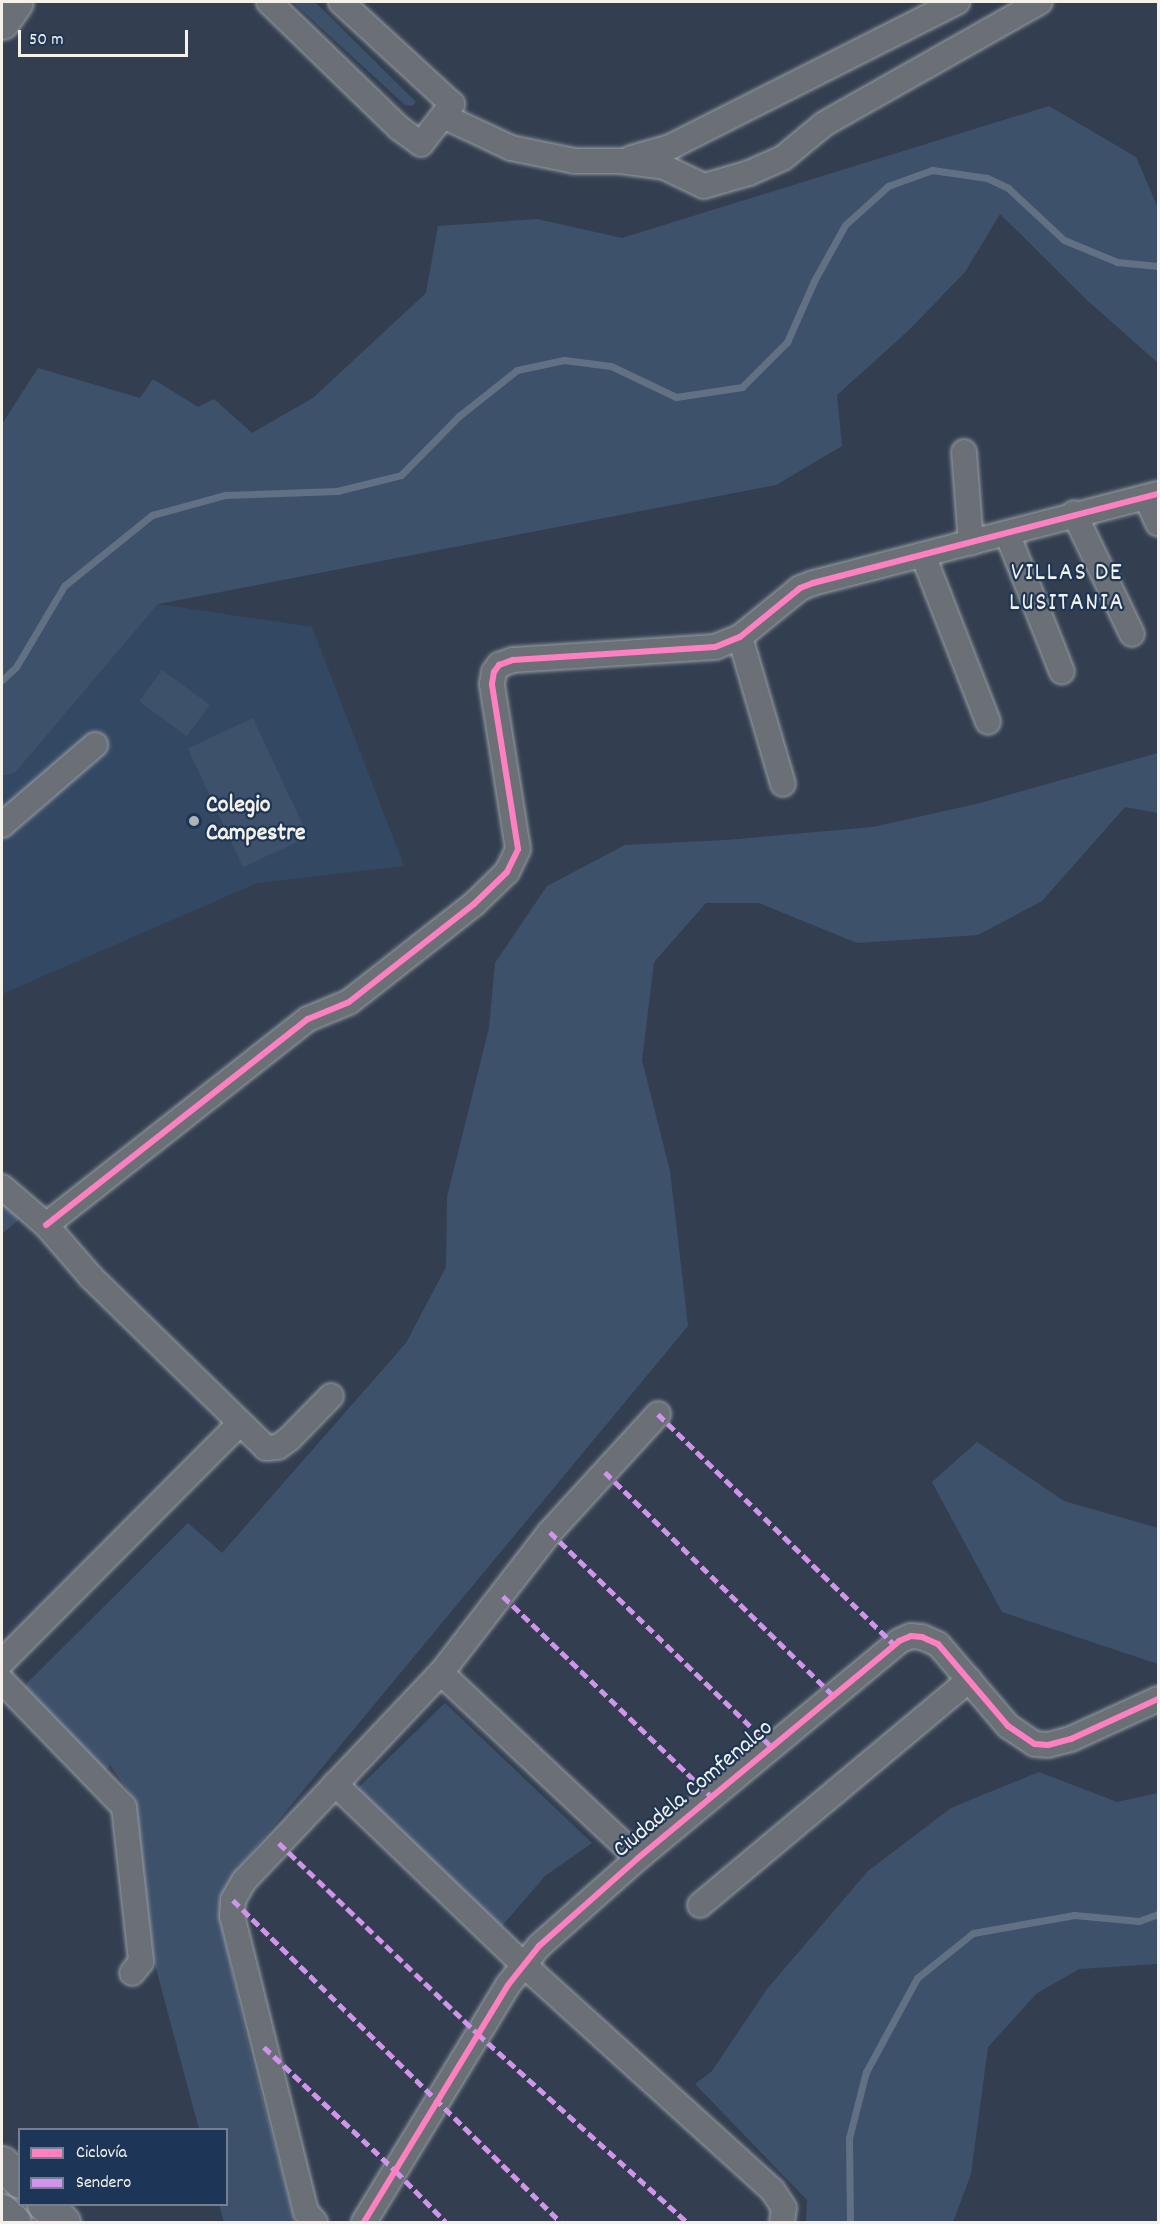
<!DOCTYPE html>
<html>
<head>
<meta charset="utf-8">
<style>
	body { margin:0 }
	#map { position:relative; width:1160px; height:2224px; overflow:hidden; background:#333f50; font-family:Dekko,sans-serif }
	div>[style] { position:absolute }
	.built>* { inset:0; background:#334863 }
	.green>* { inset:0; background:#3e516b; transform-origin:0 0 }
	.stream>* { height:7px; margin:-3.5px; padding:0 3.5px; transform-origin:3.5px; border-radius:3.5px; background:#627083 }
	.roads { filter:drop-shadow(0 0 2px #9ba0a6) drop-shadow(0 0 2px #9ba0a6) }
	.street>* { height:24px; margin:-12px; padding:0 12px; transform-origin:12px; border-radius:12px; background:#6b7077 }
	.secondary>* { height:33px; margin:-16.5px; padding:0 16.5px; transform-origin:16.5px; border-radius:16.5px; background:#6b7077 }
	.primary>* { height:33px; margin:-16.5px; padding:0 16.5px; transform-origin:16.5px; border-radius:16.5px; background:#6b7077 }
	.quiet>* { height:4.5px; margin-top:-2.25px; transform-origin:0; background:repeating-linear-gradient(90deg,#d193ec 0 9px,transparent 0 13.5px) }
	.cycleway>* { height:6px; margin:-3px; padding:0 3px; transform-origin:3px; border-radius:3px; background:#ff80c0 }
	.dots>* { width:16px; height:16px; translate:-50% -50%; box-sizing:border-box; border:3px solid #1d3557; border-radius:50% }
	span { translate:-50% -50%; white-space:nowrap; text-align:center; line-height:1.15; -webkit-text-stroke:4.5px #1d3557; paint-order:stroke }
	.poi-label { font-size:24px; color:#f4f1e8; font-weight:700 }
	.left { translate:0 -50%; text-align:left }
	.street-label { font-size:24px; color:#f4f1e8 }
	.neighbourhood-label { font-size:26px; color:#f4f1e8; letter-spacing:1.5px }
	.frame { position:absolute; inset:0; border:3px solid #f4f1e8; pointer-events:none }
	.legend { position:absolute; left:18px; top:2128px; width:210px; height:78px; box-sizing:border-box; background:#1d3557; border:2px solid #738091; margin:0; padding:8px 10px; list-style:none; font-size:18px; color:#f4f1e8 }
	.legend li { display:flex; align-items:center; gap:12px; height:30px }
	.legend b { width:30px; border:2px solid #738091 }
	.scale { position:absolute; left:18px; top:30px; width:170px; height:27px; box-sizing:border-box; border:3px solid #f4f1e8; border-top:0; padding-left:8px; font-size:18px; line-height:21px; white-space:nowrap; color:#f4f1e8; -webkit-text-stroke:4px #1d3557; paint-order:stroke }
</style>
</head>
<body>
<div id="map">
	<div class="built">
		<i style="clip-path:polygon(158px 604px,312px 627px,404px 866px,257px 883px,2px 994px,2px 776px,15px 773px)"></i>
	</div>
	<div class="green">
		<i style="clip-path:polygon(293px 2px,315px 2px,416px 102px,412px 106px,405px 105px)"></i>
		<i style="clip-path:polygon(1049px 106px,1136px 157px,1158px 208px,1158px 363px,1088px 301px,1000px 214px,965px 272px,910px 329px,837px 395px,842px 446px,776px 485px,158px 604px,15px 773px,2px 776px,2px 424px,38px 368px,140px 398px,153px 379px,198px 407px,214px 399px,252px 433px,313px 398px,426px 293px,438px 226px,537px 219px,622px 238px)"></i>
		<i style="left:162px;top:670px;width:59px;height:39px;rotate:36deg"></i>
		<i style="left:253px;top:718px;width:131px;height:72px;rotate:65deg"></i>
		<i style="clip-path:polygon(1158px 753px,1158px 813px,1125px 807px,1042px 901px,978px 935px,857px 943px,759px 903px,706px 903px,654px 962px,642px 1060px,670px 1171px,688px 1326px,233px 1875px,222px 1897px,220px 1918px,250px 2052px,295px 2222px,224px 2222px,219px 2205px,226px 2204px,226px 2130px,199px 2129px,154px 1961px,134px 1799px,110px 1765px,102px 1776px,19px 1691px,188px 1523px,222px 1553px,406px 1343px,446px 1267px,447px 1197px,489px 1028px,495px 963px,547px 886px,625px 845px,726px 840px,873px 827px,976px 804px)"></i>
		<i style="clip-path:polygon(2px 1201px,21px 1218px,2px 1234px)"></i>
		<i style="clip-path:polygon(977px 1442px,1064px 1501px,1158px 1528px,1158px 1664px,1002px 1612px,932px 1482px)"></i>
		<i style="clip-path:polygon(445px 1703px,592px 1843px,545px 1876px,501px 1927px,352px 1794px)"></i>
		<i style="clip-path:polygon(1039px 1772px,1117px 1802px,1158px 1793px,1158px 1964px,1079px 1969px,1037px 1993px,988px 2047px,971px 2174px,953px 2222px,806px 2222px,807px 2200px,695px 2084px,712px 2071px,767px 1989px,868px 1871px,951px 1808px)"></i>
	</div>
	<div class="stream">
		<i style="left:2px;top:680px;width:19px;rotate:-43deg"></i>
		<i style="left:16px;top:667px;width:94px;rotate:-59.3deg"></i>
		<i style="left:64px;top:586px;width:113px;rotate:-38.9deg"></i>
		<i style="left:152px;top:515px;width:76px;rotate:-15.3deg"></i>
		<i style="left:225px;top:495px;width:112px;rotate:-2deg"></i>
		<i style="left:337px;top:491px;width:66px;rotate:-14deg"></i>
		<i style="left:401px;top:475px;width:83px;rotate:-45.5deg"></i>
		<i style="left:459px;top:416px;width:74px;rotate:-38.4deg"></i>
		<i style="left:517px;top:370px;width:48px;rotate:-12deg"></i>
		<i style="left:564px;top:360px;width:47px;rotate:7.3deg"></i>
		<i style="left:611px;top:366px;width:72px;rotate:25.5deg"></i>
		<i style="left:676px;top:397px;width:67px;rotate:-8.6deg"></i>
		<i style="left:742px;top:387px;width:64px;rotate:-45deg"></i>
		<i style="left:787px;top:342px;width:67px;rotate:-66.1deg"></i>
		<i style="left:814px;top:281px;width:64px;rotate:-61deg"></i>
		<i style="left:845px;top:225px;width:58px;rotate:-42.2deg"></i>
		<i style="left:888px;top:186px;width:47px;rotate:-20deg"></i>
		<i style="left:932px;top:170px;width:56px;rotate:8.3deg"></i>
		<i style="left:987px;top:178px;width:23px;rotate:25deg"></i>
		<i style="left:1008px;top:188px;width:76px;rotate:42.9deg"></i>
		<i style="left:1064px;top:240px;width:57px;rotate:22.5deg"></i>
		<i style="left:1117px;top:262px;width:41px;rotate:5.6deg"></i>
		<i style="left:850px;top:2222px;width:84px;rotate:-90.7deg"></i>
		<i style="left:849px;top:2138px;width:68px;rotate:-75.6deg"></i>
		<i style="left:866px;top:2072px;width:107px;rotate:-61.5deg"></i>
		<i style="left:917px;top:1978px;width:72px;rotate:-38.8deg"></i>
		<i style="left:973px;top:1933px;width:103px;rotate:-10.1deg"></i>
		<i style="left:1074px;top:1915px;width:65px;rotate:5.3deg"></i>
		<i style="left:1139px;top:1921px;width:20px;rotate:-20deg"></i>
	</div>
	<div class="roads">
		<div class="street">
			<i style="left:269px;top:2px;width:181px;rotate:44.1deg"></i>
			<i style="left:399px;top:128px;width:27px;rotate:36deg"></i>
			<i style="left:421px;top:144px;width:51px;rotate:-52.2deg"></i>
			<i style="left:452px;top:104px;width:151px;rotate:-137.4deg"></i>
			<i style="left:443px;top:116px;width:75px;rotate:25.2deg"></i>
			<i style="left:511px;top:148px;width:65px;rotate:11.5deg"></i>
			<i style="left:575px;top:161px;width:45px"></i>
			<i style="left:620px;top:161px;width:44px;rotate:7.8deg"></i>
			<i style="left:664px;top:167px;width:44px;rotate:25.4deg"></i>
			<i style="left:704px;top:186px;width:47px;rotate:-16.1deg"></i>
			<i style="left:749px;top:173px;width:37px;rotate:-24deg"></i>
			<i style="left:783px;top:158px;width:53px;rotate:-39.7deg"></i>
			<i style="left:824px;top:124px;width:248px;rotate:-29.5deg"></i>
			<i style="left:631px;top:158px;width:41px;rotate:-15.8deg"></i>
			<i style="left:670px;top:147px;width:322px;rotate:-26.8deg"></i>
			<i style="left:964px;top:452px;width:91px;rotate:85.6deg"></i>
			<i style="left:1147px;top:499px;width:27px;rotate:66deg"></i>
			<i style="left:1074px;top:513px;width:134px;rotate:64.4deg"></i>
			<i style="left:1007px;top:533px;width:149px;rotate:68.4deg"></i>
			<i style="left:923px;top:555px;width:179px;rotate:68.7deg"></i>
			<i style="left:740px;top:637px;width:153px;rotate:73.7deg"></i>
			<i style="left:2px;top:825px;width:123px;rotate:-40.7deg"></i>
			<i style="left:2px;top:1187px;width:58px;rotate:40.8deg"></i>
			<i style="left:46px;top:1225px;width:69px;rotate:49.1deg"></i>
			<i style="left:91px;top:1277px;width:245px;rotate:44.3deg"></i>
			<i style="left:266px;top:1448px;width:12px;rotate:-5deg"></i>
			<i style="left:278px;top:1447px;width:14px;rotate:-36deg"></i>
			<i style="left:289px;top:1439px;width:60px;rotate:-45.7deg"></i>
			<i style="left:46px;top:1225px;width:333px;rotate:-38.2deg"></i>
			<i style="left:308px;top:1019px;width:44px;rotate:-22.5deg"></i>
			<i style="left:349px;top:1002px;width:159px;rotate:-38.1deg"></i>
			<i style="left:474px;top:904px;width:46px;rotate:-44.1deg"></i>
			<i style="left:507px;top:872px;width:25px;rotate:-64deg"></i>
			<i style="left:518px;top:849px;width:167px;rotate:-99deg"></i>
			<i style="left:492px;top:684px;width:12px;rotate:-81deg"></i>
			<i style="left:494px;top:672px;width:9px;rotate:-54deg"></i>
			<i style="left:499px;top:665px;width:15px;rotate:-20deg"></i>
			<i style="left:513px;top:660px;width:202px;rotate:-3.7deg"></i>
			<i style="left:715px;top:647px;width:27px;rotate:-22deg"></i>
			<i style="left:740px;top:637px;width:77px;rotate:-39.2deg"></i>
			<i style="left:800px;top:588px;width:14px;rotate:-21deg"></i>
			<i style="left:813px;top:583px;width:356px;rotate:-14.5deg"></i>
			<i style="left:2px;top:1662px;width:336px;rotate:-45.1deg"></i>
			<i style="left:441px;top:1673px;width:270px;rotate:43.2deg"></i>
			<i style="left:2px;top:1681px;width:175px;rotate:45.9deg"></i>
			<i style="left:124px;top:1807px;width:156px;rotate:83.7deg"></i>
			<i style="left:141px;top:1962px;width:14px;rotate:129deg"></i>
			<i style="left:335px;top:1784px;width:262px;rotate:43.8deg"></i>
			<i style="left:524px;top:1965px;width:336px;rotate:42.2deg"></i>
			<i style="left:773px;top:2191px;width:20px;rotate:57deg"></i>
			<i style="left:784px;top:2208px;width:14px;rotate:98deg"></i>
			<i style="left:700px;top:1905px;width:351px;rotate:-39.9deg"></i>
			<i style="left:315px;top:2222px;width:13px;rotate:-132deg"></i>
			<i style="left:306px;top:2212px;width:305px;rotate:-104deg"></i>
			<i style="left:232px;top:1916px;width:16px;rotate:-86deg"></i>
			<i style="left:233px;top:1900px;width:22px;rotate:-60deg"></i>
			<i style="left:244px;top:1881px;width:286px;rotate:-46.6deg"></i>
			<i style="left:441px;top:1673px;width:178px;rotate:-52.3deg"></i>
			<i style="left:550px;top:1532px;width:160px;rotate:-47.5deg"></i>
			<i style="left:364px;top:2222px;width:277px;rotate:-58.7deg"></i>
			<i style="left:508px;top:1985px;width:50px;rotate:-51.5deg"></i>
			<i style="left:539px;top:1946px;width:132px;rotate:-41.6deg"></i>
			<i style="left:638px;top:1858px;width:339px;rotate:-39.7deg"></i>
			<i style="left:899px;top:1641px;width:13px;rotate:-23deg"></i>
			<i style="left:911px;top:1636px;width:11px;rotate:5deg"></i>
			<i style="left:922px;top:1637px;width:17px;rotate:24deg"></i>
			<i style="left:938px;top:1644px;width:108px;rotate:49.5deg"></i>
			<i style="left:1008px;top:1726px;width:32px;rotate:34deg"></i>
			<i style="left:1035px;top:1744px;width:13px;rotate:4deg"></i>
			<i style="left:1048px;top:1745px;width:24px;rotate:-15deg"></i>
			<i style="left:1071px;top:1739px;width:96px;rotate:-24.7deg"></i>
		</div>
		<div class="secondary">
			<i style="left:2px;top:2163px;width:25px;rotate:45deg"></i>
			<i style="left:44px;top:2204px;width:26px;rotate:43deg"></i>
			<i style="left:2px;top:2211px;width:16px;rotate:43deg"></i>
		</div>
		<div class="primary">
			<i style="left:2px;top:22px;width:24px;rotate:-55deg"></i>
		</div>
	</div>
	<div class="quiet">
		<i style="left:658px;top:1414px;width:330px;rotate:44.3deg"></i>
		<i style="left:605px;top:1472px;width:320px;rotate:44.4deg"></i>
		<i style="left:550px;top:1532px;width:309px;rotate:44.1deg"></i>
		<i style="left:503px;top:1596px;width:290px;rotate:43.9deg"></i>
		<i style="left:279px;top:1843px;width:276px;rotate:43.8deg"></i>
		<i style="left:478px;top:2034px;width:281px;rotate:42deg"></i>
		<i style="left:233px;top:1900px;width:460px;rotate:44.5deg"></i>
		<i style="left:264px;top:2047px;width:181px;rotate:43.2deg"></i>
		<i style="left:396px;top:2171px;width:71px;rotate:45.6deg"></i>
	</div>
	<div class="cycleway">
		<i style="left:46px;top:1225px;width:333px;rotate:-38.2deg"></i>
		<i style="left:308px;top:1019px;width:44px;rotate:-22.5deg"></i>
		<i style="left:349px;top:1002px;width:159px;rotate:-38.1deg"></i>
		<i style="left:474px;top:904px;width:46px;rotate:-44.1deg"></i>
		<i style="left:507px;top:872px;width:25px;rotate:-64deg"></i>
		<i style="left:518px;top:849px;width:167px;rotate:-99deg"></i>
		<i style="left:492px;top:684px;width:12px;rotate:-81deg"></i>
		<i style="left:494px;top:672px;width:9px;rotate:-54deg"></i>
		<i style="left:499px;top:665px;width:15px;rotate:-20deg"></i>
		<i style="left:513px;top:660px;width:202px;rotate:-3.7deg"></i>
		<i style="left:715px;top:647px;width:27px;rotate:-22deg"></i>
		<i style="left:740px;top:637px;width:77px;rotate:-39.2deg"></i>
		<i style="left:800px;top:588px;width:14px;rotate:-21deg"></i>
		<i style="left:813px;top:583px;width:356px;rotate:-14.5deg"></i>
		<i style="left:364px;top:2222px;width:277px;rotate:-58.7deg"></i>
		<i style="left:508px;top:1985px;width:50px;rotate:-51.5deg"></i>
		<i style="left:539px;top:1946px;width:132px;rotate:-41.6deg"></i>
		<i style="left:638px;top:1858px;width:339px;rotate:-39.7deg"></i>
		<i style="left:899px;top:1641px;width:13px;rotate:-23deg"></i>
		<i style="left:911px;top:1636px;width:11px;rotate:5deg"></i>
		<i style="left:922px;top:1637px;width:17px;rotate:24deg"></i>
		<i style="left:938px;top:1644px;width:108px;rotate:49.5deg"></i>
		<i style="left:1008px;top:1726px;width:32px;rotate:34deg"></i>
		<i style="left:1035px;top:1744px;width:13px;rotate:4deg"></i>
		<i style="left:1048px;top:1745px;width:24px;rotate:-15deg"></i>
		<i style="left:1071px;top:1739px;width:96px;rotate:-24.7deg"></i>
	</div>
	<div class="dots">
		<i style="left:194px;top:821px;background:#b0b3b3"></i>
	</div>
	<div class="poi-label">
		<span class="left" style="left:206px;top:821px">Colegio<br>Campestre</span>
	</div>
	<div class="street-label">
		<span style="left:694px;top:1790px;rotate:-40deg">Ciudadela Comfenalco</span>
	</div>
	<div class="neighbourhood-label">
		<span style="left:1067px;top:589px">VILLAS DE<br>LUSITANIA</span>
	</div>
	<div class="frame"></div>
	<ul class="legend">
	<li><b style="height:8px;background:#ff80c0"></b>Ciclovía</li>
	<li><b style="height:8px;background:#d193ec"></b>Sendero</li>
	</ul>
	<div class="scale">50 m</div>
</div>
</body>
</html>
